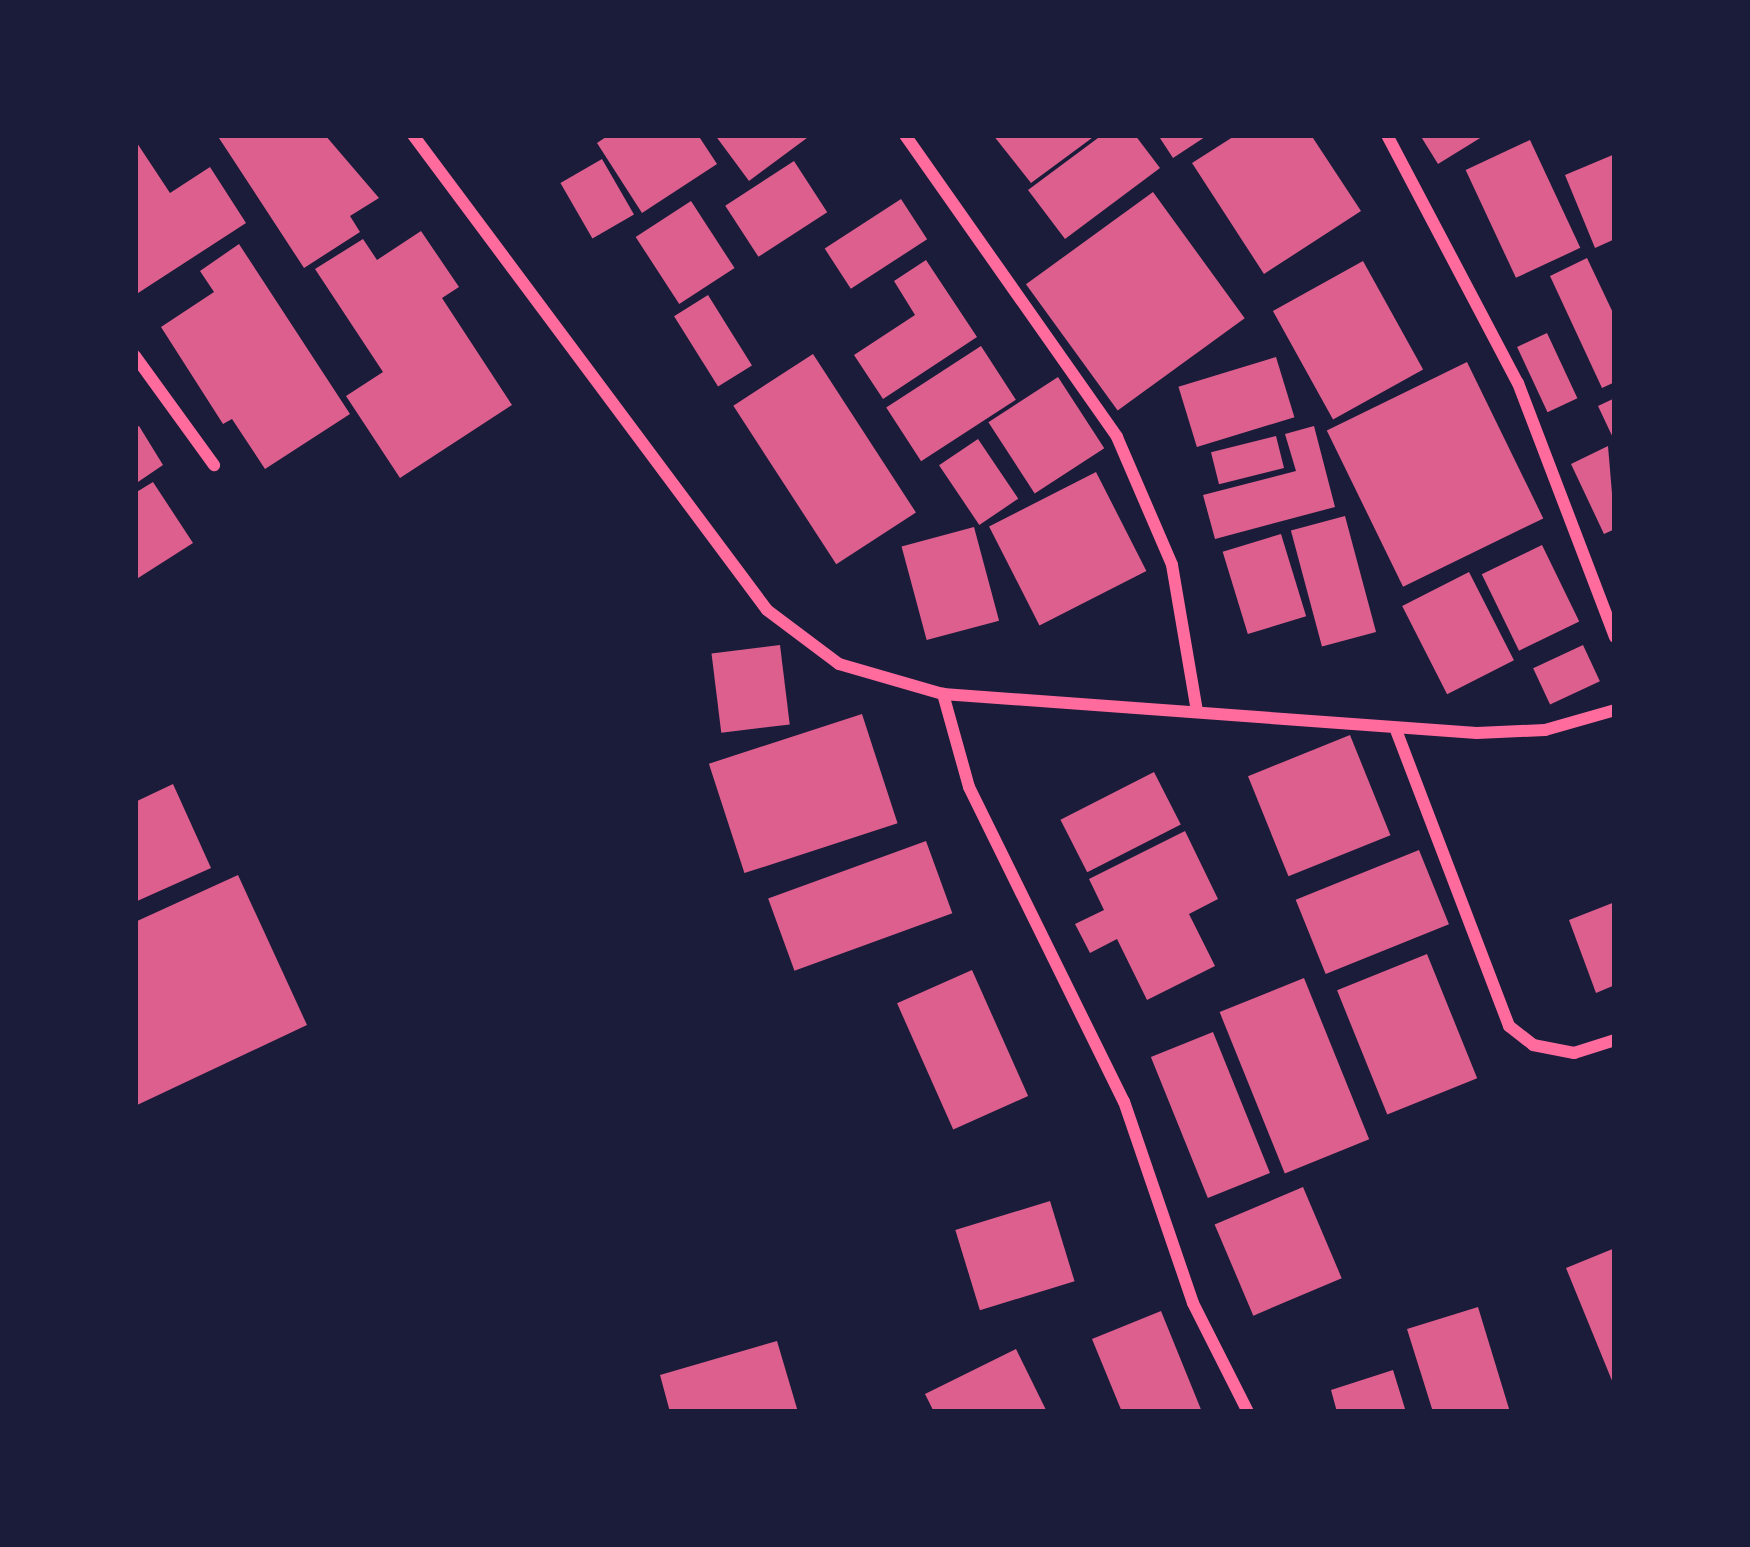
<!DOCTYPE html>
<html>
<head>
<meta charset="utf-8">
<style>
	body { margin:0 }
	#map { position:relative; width:1750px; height:1547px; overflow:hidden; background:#1b1b3a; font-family:Cabin,sans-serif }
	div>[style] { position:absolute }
	.building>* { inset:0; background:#dd5f8e; transform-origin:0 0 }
	.minor>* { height:12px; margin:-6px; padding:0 6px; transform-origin:6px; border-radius:6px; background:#ff6b9d }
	span { translate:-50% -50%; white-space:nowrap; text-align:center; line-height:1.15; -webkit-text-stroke:12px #1b1b3a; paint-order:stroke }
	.frame { position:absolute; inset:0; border:138px solid #1b1b3a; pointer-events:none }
</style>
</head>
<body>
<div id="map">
	<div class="building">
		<i style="clip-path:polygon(217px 135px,325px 135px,379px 198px,350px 216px,360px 232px,304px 268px)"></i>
		<i style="clip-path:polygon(609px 135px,698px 135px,717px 164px,642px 213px,597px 143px)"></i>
		<i style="clip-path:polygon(715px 135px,811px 135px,749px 181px)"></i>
		<i style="clip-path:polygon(993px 135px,1096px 135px,1031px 183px)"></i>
		<i style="clip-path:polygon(1102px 135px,1135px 135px,1160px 168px,1065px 239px,1028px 190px)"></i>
		<i style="clip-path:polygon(1158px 135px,1208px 135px,1173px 158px)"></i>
		<i style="clip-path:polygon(1236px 135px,1311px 135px,1361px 211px,1264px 274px,1192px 163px)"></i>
		<i style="clip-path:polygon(1420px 135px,1485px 135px,1438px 164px)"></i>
		<i style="clip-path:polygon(135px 140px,170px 193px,210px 167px,246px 223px,135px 295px)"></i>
		<i style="left:1530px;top:140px;width:119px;height:71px;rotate:65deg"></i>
		<i style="clip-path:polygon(1615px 154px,1615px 239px,1595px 248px,1565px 175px)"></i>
		<i style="left:602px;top:159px;width:64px;height:48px;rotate:60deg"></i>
		<i style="left:794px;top:161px;width:61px;height:82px;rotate:57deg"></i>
		<i style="left:1153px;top:192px;width:156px;height:157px;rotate:54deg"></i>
		<i style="left:901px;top:199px;width:48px;height:91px;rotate:57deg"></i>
		<i style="left:691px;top:201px;width:80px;height:66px;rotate:57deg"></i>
		<i style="clip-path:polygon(421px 231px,459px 287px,442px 298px,512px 405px,400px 478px,346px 396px,383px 372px,315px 269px,363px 239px,377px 260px)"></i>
		<i style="clip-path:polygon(239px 244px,350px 414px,265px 469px,232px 419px,223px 424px,161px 327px,214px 292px,200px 271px)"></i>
		<i style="clip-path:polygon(1587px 258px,1615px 317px,1615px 382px,1602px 388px,1550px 276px)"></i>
		<i style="clip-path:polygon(926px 260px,977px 337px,883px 399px,854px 355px,915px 315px,894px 281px)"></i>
		<i style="left:1363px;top:261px;width:124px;height:103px;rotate:61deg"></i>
		<i style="left:708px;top:295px;width:83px;height:40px;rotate:58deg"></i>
		<i style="left:1547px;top:333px;width:72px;height:33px;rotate:65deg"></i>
		<i style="left:981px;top:346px;width:64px;height:113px;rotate:57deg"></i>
		<i style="left:813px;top:354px;width:189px;height:95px;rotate:57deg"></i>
		<i style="left:1276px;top:357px;width:63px;height:102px;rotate:73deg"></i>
		<i style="left:1467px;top:362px;width:174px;height:156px;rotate:64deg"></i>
		<i style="left:1058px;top:377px;width:85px;height:83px;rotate:57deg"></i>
		<i style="clip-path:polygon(1615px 398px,1615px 442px,1598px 406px)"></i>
		<i style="clip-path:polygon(139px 426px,163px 465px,135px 484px,135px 428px)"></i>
		<i style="clip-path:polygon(1314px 426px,1335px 507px,1215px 539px,1203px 495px,1296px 471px,1285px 434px)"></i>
		<i style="left:1276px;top:436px;width:33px;height:67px;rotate:76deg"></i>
		<i style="left:978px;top:439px;width:72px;height:47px;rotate:56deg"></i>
		<i style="clip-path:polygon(1608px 446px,1615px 529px,1604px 534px,1571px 464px)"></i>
		<i style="left:1096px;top:472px;width:111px;height:120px;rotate:63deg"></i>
		<i style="clip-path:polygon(153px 482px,193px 543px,135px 580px,135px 493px)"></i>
		<i style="left:1345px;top:516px;width:120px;height:56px;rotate:75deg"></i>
		<i style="left:974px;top:527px;width:97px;height:75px;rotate:75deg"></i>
		<i style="left:1281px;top:534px;width:86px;height:61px;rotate:73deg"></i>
		<i style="left:1542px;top:545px;width:85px;height:67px;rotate:64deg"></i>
		<i style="left:1469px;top:572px;width:99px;height:75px;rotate:63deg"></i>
		<i style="left:780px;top:645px;width:80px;height:69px;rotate:83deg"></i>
		<i style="left:1583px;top:645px;width:40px;height:55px;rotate:65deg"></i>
		<i style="left:862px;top:714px;width:115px;height:161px;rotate:72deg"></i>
		<i style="left:1350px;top:735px;width:108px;height:110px;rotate:68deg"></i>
		<i style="left:1154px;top:772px;width:59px;height:105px;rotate:63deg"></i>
		<i style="clip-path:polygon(173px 784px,211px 868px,135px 902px,135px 802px)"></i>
		<i style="clip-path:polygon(1185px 831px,1218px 899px,1189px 914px,1215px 966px,1147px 1000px,1117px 939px,1090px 953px,1075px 924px,1104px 910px,1089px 879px)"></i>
		<i style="left:926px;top:841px;width:77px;height:168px;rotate:70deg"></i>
		<i style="left:1419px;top:850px;width:80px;height:133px;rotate:68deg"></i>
		<i style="clip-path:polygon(238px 875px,307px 1025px,135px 1106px,135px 922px)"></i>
		<i style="clip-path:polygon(1615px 902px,1615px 985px,1596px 993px,1569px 920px)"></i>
		<i style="left:1427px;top:954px;width:134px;height:97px;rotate:68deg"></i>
		<i style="left:972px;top:970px;width:138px;height:82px;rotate:66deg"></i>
		<i style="left:1304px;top:978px;width:174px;height:91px;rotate:68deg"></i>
		<i style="left:1213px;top:1032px;width:152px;height:67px;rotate:68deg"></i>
		<i style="left:1303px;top:1187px;width:99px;height:96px;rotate:67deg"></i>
		<i style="left:1050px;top:1201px;width:84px;height:99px;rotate:73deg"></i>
		<i style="clip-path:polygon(1615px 1248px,1615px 1388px,1566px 1268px)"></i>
		<i style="clip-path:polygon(1478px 1307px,1510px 1412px,1433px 1412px,1407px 1329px)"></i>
		<i style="clip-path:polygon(1161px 1311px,1202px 1412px,1122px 1412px,1092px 1339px)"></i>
		<i style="clip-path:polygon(777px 1341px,798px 1412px,670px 1412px,660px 1375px)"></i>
		<i style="clip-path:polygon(1016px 1349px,1047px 1412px,934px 1412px,925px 1394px)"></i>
		<i style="clip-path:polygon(1393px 1370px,1406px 1412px,1337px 1412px,1331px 1390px)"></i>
	</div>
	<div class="minor">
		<i style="left:413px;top:135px;width:592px;rotate:53.3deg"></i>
		<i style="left:767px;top:610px;width:90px;rotate:36.9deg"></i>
		<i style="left:839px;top:664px;width:108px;rotate:16.1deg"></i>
		<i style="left:905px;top:135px;width:369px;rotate:54.9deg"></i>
		<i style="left:1117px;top:437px;width:139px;rotate:66.7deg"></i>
		<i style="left:1172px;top:565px;width:149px;rotate:80.3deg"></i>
		<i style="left:1387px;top:135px;width:280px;rotate:62.2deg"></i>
		<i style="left:1518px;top:383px;width:272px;rotate:69.1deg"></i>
		<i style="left:135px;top:356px;width:135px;rotate:54.1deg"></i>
		<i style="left:1396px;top:730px;width:317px;rotate:69.1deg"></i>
		<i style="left:1509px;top:1026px;width:31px;rotate:38deg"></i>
		<i style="left:1533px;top:1045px;width:42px;rotate:11deg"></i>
		<i style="left:1574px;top:1053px;width:43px;rotate:-17.6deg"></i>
		<i style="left:1248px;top:1412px;width:122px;rotate:-116.8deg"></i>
		<i style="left:1193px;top:1303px;width:213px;rotate:-108.9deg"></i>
		<i style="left:1124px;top:1102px;width:351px;rotate:-116.2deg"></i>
		<i style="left:969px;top:787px;width:97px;rotate:-105.6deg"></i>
		<i style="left:943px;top:694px;width:535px;rotate:4.18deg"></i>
		<i style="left:1477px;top:733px;width:68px;rotate:-2.5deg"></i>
		<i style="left:1545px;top:730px;width:73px;rotate:-15.9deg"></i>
	</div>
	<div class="frame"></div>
</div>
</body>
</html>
